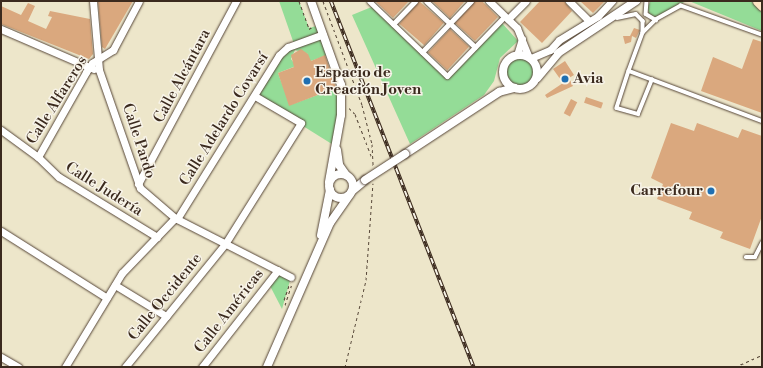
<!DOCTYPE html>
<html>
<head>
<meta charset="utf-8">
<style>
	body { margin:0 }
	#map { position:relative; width:763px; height:368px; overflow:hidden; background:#ede6ca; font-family:"Libre Bodoni",serif }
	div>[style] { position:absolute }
	.green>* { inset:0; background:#94dc97 }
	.round { border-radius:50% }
	.building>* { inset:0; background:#daa87e; transform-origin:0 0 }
	.path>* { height:1px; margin-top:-0.5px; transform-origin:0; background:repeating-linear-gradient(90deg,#564638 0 3px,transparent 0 6px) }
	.roads { filter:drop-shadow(0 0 1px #564638) drop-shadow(0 0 1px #564638) }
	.service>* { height:3.5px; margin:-1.75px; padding:0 1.75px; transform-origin:1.75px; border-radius:1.75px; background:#fff }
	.pedestrian>* { height:5px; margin:-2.5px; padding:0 2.5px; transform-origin:2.5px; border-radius:2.5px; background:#fff }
	.minor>* { height:7px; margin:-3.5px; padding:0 3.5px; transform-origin:3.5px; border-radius:3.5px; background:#fff }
	.tertiary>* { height:8px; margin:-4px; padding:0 4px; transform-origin:4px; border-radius:4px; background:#fff }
	.tertiary>.ring { margin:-4px; padding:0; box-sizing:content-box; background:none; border:8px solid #fff; border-radius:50% }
	.secondary>* { height:9px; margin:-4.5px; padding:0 4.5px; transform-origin:4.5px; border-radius:4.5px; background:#fce5c4 }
	.rail>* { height:3.5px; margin-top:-1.75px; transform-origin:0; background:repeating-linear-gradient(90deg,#f7f3e8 0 6px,#3b2a1e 0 12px); box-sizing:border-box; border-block:1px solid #3b2a1e }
	.bridges { filter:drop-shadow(0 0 1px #564638) drop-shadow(0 0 1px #564638) }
	.tertiary-bridge>* { height:8px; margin:-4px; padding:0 4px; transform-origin:4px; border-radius:4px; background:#fff }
	.dots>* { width:11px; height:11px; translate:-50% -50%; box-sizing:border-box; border:2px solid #f7f3e8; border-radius:50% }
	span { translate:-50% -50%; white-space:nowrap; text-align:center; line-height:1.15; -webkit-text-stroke:3px #f7f3e8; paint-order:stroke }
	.poi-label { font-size:15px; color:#3b2a1e; font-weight:700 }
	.left { translate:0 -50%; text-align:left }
	.right { translate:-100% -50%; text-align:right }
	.street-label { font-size:15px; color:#3b2a1e }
	.frame { position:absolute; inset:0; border:2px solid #3b2a1e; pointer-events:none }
</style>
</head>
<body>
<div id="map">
	<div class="green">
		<i style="clip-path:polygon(279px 1px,299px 1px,309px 28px,320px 25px,330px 54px,308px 62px,308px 54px,295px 50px,291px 59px,296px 66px,278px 73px,290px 105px,337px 88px,343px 102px,335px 146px,255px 96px,279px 55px,294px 44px)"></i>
		<i style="clip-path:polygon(651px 1px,686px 1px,657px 17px,650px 16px,647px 7px)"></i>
		<i style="clip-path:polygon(689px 1px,751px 1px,762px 12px,762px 31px)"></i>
		<i style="clip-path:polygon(374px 6px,447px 76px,501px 22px,518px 41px,500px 58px,494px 81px,484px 95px,410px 144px,352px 15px)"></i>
		<i class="round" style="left:505px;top:57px;width:30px;height:30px"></i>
		<i style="clip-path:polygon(278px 270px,291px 277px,282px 309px,268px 282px)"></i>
	</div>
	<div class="building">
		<i style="clip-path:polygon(98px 1px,133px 1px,105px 49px,102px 47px)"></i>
		<i style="clip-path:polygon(375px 1px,409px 1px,393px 18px)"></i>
		<i style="left:419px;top:1px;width:33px;height:30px;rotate:41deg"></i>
		<i style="clip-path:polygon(432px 1px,465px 1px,450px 18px)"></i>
		<i style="clip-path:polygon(475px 1px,482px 1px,498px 17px,475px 41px,455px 23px)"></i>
		<i style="clip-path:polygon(540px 1px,564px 1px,572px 11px,542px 43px,520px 22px)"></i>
		<i style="clip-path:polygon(580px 1px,605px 1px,593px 13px)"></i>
		<i style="clip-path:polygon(28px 3px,35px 6px,28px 21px,46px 29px,52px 17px,48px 16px,50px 11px,90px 19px,93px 54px,89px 59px,1px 24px,1px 6px,21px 15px)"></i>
		<i style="clip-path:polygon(634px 28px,640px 30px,636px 38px,632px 36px,631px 42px,625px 44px,623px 36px,630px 36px)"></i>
		<i style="left:450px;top:29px;width:26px;height:32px;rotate:43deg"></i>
		<i style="clip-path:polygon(753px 39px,762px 42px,762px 113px,701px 91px,713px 57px,742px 69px)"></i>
		<i style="clip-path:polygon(301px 49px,308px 54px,311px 61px,325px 55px,336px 88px,289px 106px,278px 73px,294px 67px,291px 55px)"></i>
		<i style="clip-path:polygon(565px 61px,574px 75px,569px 78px,573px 86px,547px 98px,545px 95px,563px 83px,553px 69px)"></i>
		<i style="left:586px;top:97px;width:18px;height:6px;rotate:19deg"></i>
		<i style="left:571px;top:99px;width:7px;height:16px;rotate:27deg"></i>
		<i style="clip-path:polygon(671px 123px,694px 131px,697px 123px,738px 138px,742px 129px,762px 136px,762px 216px,750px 249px,720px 238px,723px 232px,689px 219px,692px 212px,657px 199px,663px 184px,651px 178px)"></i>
	</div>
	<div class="path">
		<i style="left:299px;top:1px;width:30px;rotate:70deg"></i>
		<i style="left:309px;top:29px;width:4px;rotate:-34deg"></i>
		<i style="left:323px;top:1px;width:111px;rotate:69.4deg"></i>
		<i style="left:362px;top:105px;width:40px;rotate:75.6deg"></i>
		<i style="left:372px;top:144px;width:22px;rotate:87deg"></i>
		<i style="left:349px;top:108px;width:8px;rotate:45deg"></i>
		<i style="left:355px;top:114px;width:47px;rotate:68.9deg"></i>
		<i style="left:284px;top:300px;width:18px;rotate:-71deg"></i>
		<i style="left:285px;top:305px;width:22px;rotate:-72deg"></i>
		<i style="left:345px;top:367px;width:89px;rotate:-76.4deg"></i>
		<i style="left:366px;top:280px;width:97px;rotate:-85.9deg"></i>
		<i style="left:735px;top:367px;width:30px;rotate:-24deg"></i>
	</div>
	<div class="roads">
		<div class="service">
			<i style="left:647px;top:1px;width:13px;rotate:94deg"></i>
			<i style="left:646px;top:14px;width:12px;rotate:31deg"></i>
			<i style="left:617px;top:18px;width:19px;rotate:-12deg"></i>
			<i style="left:636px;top:14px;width:10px;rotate:45deg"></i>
			<i style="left:643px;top:21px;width:11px;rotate:90deg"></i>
			<i style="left:762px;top:35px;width:86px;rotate:-160.3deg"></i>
			<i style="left:681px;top:6px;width:29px;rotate:151deg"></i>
			<i style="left:656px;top:20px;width:18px;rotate:135deg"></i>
			<i style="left:643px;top:33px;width:40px;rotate:110.2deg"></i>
			<i style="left:629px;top:71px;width:142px;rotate:20.6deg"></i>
			<i style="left:629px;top:71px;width:39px;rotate:108deg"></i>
			<i style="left:617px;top:108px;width:22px;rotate:16deg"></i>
			<i style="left:638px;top:114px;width:37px;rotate:-68deg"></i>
			<i style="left:746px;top:257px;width:9px"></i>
			<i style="left:755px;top:257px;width:16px;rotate:-63deg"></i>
		</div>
		<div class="pedestrian">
			<i style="left:369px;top:1px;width:108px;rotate:43.9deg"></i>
			<i style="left:447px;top:76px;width:83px;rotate:-46deg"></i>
			<i style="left:426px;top:1px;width:67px;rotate:43.2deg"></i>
			<i style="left:393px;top:24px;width:32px;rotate:-46deg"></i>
			<i style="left:422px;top:52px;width:71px;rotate:-46.1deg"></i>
		</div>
		<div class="minor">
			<i style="left:93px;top:1px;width:69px;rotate:85deg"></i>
			<i style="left:99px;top:70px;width:125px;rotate:70.8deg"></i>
			<i style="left:140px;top:188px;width:46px;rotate:40.6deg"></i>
			<i style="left:175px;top:218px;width:130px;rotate:27deg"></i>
			<i style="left:489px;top:1px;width:39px;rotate:44deg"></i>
			<i style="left:517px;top:28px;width:31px;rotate:68deg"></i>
			<i style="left:569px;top:1px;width:28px;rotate:45deg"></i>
			<i style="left:508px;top:19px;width:25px;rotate:-45deg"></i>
			<i style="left:1px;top:29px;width:101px;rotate:23.3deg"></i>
			<i style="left:517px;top:55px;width:17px;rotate:-73deg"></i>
			<i style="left:531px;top:58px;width:21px;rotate:-23deg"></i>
			<i style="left:550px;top:50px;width:13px;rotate:-48deg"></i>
			<i style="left:559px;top:40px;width:46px;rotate:-31.6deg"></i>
			<i style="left:598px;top:16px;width:21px;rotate:-47deg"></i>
			<i style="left:537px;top:78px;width:33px;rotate:-50deg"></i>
			<i style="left:1px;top:130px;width:46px;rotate:36.1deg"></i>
			<i style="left:38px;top:157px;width:29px;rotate:44deg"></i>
			<i style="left:59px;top:177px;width:115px;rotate:31.5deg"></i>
			<i style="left:38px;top:157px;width:98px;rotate:-60.5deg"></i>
			<i style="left:86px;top:72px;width:11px;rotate:-56deg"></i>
			<i style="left:92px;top:63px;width:25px;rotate:-32deg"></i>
			<i style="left:113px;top:50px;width:55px;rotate:-62deg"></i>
			<i style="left:138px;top:184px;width:208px;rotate:-61.8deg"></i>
			<i style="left:177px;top:219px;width:193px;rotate:-58.1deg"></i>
			<i style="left:279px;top:55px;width:12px;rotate:-42deg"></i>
			<i style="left:288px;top:47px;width:37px;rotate:-20deg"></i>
			<i style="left:1px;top:231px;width:125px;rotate:32.3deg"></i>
			<i style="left:115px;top:285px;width:60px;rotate:31.3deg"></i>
			<i style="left:1px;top:357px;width:20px;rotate:30deg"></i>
			<i style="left:65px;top:367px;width:110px;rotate:-58.8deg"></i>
			<i style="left:122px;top:273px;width:76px;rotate:-46.1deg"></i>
			<i style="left:125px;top:367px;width:159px;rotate:-50.9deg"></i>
			<i style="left:225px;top:244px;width:143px;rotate:-57.9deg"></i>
			<i style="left:301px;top:123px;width:53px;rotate:-149.6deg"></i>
			<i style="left:202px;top:367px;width:123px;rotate:-51.9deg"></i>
		</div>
		<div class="tertiary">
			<i style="left:311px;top:1px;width:89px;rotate:70.3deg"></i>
			<i style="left:341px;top:85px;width:30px;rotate:90deg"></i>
			<i style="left:341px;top:115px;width:68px;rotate:100.2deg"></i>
			<i style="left:558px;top:53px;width:94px;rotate:-33.7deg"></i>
			<i class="ring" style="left:503px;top:55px;width:26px;height:26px"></i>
			<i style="left:337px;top:150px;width:15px;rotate:82deg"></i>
			<i style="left:339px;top:165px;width:12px;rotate:55deg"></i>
			<i style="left:405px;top:154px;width:113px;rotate:-33.4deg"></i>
			<i style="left:499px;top:92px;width:16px;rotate:-15deg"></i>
			<i class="ring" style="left:329px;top:174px;width:16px;height:16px"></i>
			<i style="left:352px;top:191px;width:17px;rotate:-40deg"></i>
			<i style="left:321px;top:235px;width:46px;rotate:-78.7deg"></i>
			<i style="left:267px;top:367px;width:157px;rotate:-66.4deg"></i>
			<i style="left:330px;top:223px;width:35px;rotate:-55deg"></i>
		</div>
		<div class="secondary">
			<i style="left:757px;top:1px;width:7px;rotate:45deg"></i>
		</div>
	</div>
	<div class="rail">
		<i style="left:331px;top:1px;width:393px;rotate:68.7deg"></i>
	</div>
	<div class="bridges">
		<div class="tertiary-bridge">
			<i style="left:365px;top:180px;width:48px;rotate:-33deg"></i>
		</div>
	</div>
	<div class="dots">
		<i style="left:565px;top:79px;background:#1f6fb2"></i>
		<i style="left:307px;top:81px;background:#1f6fb2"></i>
		<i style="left:711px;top:191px;background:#1f6fb2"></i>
	</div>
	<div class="poi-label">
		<span class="left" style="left:315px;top:81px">Espacio de<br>Creación Joven</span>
		<span class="left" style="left:573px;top:79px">Avia</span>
		<span class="right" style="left:703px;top:191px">Carrefour</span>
	</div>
	<div class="street-label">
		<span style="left:182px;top:76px;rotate:-62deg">Calle Alcántara</span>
		<span style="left:57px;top:100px;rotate:-58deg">Calle Alfareros</span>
		<span style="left:224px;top:119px;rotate:-58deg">Calle Adelardo Covarsí</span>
		<span style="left:139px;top:141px;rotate:72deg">Calle Pardo</span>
		<span style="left:104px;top:189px;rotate:32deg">Calle Judería</span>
		<span style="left:165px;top:297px;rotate:-51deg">Calle Occidente</span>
		<span style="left:229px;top:311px;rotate:-52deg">Calle Américas</span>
	</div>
	<div class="frame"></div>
</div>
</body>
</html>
